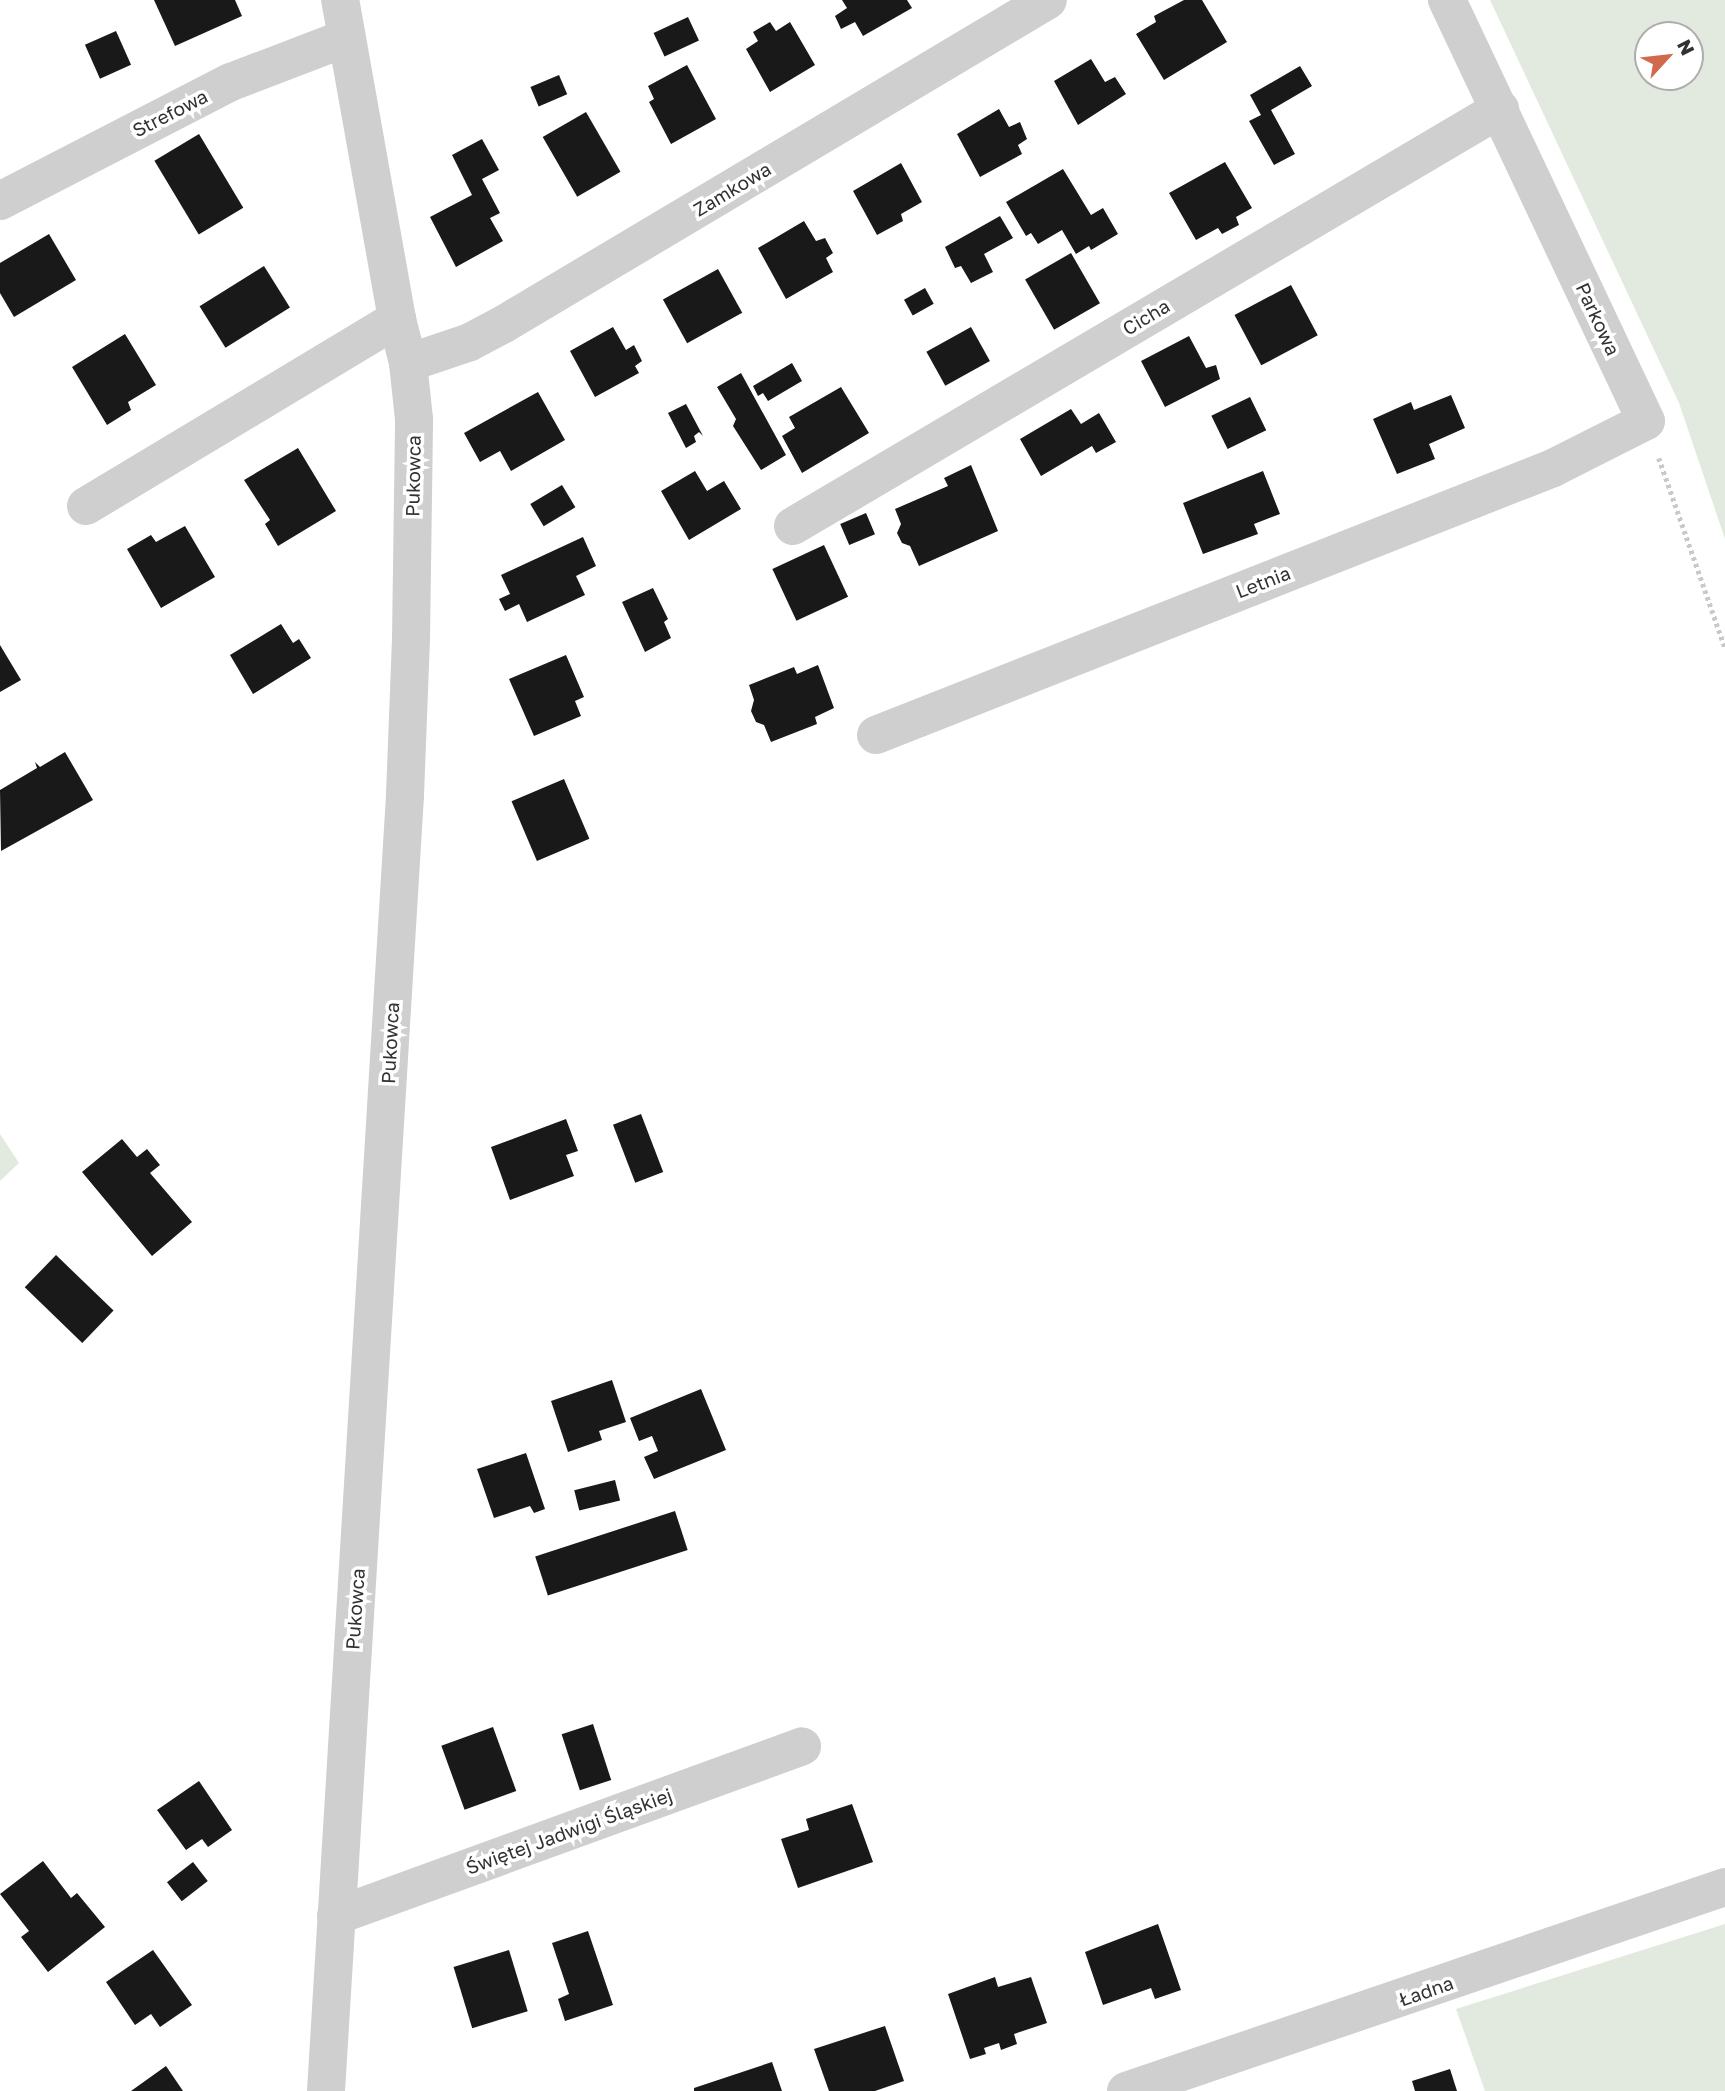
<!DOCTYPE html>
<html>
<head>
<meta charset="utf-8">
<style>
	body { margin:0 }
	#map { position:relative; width:1725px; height:2091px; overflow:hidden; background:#fff; font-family:"Golos Text",sans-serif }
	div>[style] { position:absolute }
	.green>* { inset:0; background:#e2eadf }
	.building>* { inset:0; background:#191919; transform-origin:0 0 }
	.path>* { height:4.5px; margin-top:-2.25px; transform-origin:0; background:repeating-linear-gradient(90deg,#c9c9c9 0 3.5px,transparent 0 7px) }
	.minor>* { height:38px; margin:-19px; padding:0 19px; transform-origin:19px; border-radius:19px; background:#cfcfcf }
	span { translate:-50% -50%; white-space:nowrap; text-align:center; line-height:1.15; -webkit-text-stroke:7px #fff; paint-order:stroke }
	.street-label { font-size:19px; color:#323232 }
	.north { position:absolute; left:1634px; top:21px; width:70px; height:70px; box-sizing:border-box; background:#fff; border:2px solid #adadad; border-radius:50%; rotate:63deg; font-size:19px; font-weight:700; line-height:28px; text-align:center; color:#323232 }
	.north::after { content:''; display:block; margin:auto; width:24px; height:32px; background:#d1694c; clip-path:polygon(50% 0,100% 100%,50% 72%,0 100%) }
</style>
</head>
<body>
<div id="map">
	<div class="green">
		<i style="clip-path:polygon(evenodd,1490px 0,1725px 0,1725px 539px,1679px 403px,1490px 0,1690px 35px,1690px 77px,1648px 77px,1648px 35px,1690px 35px)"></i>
		<i style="clip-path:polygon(0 1134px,19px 1163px,0 1181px)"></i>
		<i style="clip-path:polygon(1725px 1924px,1725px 2091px,1485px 2091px,1456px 2009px)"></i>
	</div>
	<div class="building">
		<i style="clip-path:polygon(154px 0,235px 0,242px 16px,175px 46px)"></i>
		<i style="clip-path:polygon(842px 0,907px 0,912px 8px,863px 36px,855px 22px,841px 29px,835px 16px,847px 8px)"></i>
		<i style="clip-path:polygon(1184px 0,1202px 0,1227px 42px,1164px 80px,1136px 34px,1156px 22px,1154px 16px)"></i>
		<i style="left:688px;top:17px;width:26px;height:38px;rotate:65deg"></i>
		<i style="clip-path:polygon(770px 22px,776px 31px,790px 22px,815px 65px,770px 92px,746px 49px,758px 41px,753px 32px)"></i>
		<i style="left:116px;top:31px;width:37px;height:34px;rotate:66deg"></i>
		<i style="clip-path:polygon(1091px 59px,1105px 82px,1115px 77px,1126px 94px,1078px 125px,1054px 81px)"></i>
		<i style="clip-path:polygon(687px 65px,716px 119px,671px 144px,649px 102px,654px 99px,648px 86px)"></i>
		<i style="clip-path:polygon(1300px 66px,1312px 86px,1271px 110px,1295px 154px,1274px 165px,1249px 121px,1261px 115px,1250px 95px)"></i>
		<i style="left:559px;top:75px;width:21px;height:31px;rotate:67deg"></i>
		<i style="clip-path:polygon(999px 109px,1009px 127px,1020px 122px,1027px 139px,1018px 145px,1022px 154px,980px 177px,957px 134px)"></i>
		<i style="left:586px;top:112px;width:69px;height:50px;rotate:60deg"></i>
		<i style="left:199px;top:134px;width:86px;height:52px;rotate:59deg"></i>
		<i style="clip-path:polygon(482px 139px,499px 170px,482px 179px,500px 213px,490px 218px,503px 241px,456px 267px,430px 217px,472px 195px,452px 155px)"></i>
		<i style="clip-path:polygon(1225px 162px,1252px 208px,1236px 217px,1239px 225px,1222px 234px,1218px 228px,1196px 240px,1169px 193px)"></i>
		<i style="clip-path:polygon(901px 163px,922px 202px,901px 214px,903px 221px,877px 235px,853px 191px)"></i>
		<i style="clip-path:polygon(1063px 169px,1091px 215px,1103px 208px,1118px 234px,1091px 250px,1089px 246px,1076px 254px,1062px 230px,1038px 244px,1031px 233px,1026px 236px,1006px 202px)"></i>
		<i style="clip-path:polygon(1000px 216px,1013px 238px,984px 254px,993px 272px,971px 283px,961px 266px,955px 268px,945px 247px)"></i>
		<i style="clip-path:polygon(804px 221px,816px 241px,825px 238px,833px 253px,826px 258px,833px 272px,786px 299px,758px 248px)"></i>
		<i style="clip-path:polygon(49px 234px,76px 280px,14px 317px,0 293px,0 263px)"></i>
		<i style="left:1071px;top:253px;width:58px;height:53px;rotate:60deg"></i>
		<i style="left:264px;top:266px;width:49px;height:76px;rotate:58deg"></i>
		<i style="left:718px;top:269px;width:50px;height:63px;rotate:61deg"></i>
		<i style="left:1291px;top:285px;width:57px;height:64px;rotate:62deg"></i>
		<i style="left:925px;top:288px;width:18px;height:24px;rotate:61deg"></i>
		<i style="clip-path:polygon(613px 327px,626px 350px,634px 345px,642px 361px,635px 366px,639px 373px,595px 397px,570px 351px)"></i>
		<i style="left:971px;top:327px;width:39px;height:51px;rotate:61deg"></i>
		<i style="clip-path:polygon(125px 334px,156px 385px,128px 402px,131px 410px,107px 425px,72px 367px)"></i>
		<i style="clip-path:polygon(1189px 336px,1206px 368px,1216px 365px,1220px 379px,1165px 407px,1141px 361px)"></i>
		<i style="clip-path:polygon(792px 363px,802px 381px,768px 401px,763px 393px,758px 396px,753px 386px)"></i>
		<i style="clip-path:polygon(741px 373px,786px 455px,761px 470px,733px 426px,736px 419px,717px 387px)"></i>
		<i style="clip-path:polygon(841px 387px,869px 433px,802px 473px,782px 436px,795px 428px,789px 417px)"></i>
		<i style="clip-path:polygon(538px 392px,565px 440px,511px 471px,500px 451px,480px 462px,464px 433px)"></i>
		<i style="clip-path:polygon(1451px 395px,1465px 428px,1429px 444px,1435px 459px,1397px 474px,1373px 419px,1411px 402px,1414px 410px)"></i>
		<i style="left:1250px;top:397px;width:37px;height:43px;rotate:64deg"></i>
		<i style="clip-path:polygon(686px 404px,703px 436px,699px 432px,694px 436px,696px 442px,686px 448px,668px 413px)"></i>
		<i style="clip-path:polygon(1071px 409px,1081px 424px,1099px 413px,1116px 442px,1096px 453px,1092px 446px,1041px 476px,1020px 439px)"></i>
		<i style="clip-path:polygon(298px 448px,336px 511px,278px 546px,265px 524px,270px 520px,244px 480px)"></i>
		<i style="clip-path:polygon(971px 465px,998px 531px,919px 566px,910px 546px,902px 543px,897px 533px,901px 524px,895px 509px,948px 486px,944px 478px)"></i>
		<i style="clip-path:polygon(695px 471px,707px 491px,724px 481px,741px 509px,689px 540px,661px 491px)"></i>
		<i style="clip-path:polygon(1263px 471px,1280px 514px,1254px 524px,1258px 534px,1203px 554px,1183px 503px)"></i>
		<i style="left:562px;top:485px;width:26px;height:37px;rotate:59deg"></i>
		<i style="left:866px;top:513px;width:23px;height:28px;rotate:67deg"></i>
		<i style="clip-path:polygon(185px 526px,215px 577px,161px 608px,127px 549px,151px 535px,156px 542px)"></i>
		<i style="clip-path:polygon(583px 537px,596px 566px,576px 576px,585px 595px,527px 622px,519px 604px,505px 611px,499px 599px,510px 594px,501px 575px)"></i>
		<i style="left:824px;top:545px;width:57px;height:57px;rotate:65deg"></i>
		<i style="clip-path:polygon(653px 588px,668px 619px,664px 622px,671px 638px,645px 652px,622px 602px)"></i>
		<i style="clip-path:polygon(281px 624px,293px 643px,299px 639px,311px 658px,253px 694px,230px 655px)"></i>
		<i style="clip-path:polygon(0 645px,21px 680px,0 692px)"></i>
		<i style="clip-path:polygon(566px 655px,584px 697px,575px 701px,581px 716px,534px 736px,509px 679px)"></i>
		<i style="clip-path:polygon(818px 665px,834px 708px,815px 717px,817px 724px,771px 742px,764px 725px,756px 722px,751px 711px,754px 700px,749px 685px,794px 667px,797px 674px)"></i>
		<i style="clip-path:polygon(65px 752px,93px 800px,1px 851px,0 790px,37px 768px,35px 762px,40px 767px)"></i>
		<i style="left:564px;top:779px;width:65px;height:57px;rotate:67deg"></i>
		<i style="left:641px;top:1114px;width:62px;height:30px;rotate:69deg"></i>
		<i style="clip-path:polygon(566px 1119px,578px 1151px,566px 1155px,574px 1176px,510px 1200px,491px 1147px)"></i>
		<i style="clip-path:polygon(122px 1139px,137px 1157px,147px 1149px,160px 1165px,150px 1173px,192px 1222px,152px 1256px,82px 1172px)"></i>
		<i style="left:56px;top:1255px;width:80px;height:45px;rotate:44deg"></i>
		<i style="clip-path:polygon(612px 1380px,626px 1422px,599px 1431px,602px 1440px,568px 1452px,551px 1401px)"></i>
		<i style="clip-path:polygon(701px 1389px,726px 1450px,654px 1479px,644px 1457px,658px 1451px,652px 1436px,639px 1441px,630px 1418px)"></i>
		<i style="clip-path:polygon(526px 1453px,545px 1509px,534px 1513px,530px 1506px,494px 1518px,477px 1469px)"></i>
		<i style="left:615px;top:1480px;width:21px;height:42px;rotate:76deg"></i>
		<i style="left:675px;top:1511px;width:41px;height:147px;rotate:72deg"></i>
		<i style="left:593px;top:1724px;width:59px;height:33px;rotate:72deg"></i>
		<i style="left:493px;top:1727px;width:68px;height:55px;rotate:70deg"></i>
		<i style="clip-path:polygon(199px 1781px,232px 1830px,208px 1847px,202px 1839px,186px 1850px,157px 1810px)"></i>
		<i style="clip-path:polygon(852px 1804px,873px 1862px,798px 1888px,781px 1839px,809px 1830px,806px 1819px)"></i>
		<i style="clip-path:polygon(43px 1861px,71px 1898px,77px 1893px,105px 1927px,48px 1972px,21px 1937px,29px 1931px,0 1894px)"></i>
		<i style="left:193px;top:1862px;width:24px;height:33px;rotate:52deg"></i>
		<i style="clip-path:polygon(1158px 1924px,1181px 1990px,1155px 1999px,1151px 1988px,1103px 2005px,1085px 1952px)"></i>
		<i style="clip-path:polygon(588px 1931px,613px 2005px,565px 2021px,558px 1999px,569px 1994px,552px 1943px)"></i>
		<i style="clip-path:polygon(153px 1950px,192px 2005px,160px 2027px,151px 2014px,135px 2025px,106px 1982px)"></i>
		<i style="left:509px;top:1950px;width:64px;height:58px;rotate:73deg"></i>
		<i style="clip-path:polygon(995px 1977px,998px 1987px,1031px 1977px,1047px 2023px,1014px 2034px,1017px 2044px,1001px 2050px,999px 2043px,984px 2048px,986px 2054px,970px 2059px,948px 1994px)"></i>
		<i style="clip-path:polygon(885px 2026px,904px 2081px,875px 2091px,829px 2091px,814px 2049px)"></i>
		<i style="clip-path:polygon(772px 2062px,782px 2091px,694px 2091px,694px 2088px)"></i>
		<i style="clip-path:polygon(166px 2066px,183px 2091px,131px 2091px)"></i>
		<i style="clip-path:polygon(1450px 2069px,1457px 2091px,1415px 2091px,1412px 2081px)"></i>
	</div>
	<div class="path">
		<i style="left:1659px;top:458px;width:201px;rotate:70.8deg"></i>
	</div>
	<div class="minor">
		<i style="left:0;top:201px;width:260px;rotate:-27.3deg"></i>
		<i style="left:231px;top:82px;width:123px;rotate:-20.9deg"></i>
		<i style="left:408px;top:363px;width:65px;rotate:-18.7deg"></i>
		<i style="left:470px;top:342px;width:38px;rotate:-28deg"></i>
		<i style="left:504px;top:324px;width:633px;rotate:-30.78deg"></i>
		<i style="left:86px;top:506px;width:363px;rotate:-31deg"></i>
		<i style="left:793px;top:526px;width:821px;rotate:-30.53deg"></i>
		<i style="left:876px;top:735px;width:728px;rotate:-21.52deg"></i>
		<i style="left:1553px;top:468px;width:104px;rotate:-26.8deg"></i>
		<i style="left:1646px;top:421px;width:466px;rotate:-115.3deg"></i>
		<i style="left:336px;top:1916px;width:496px;rotate:-20deg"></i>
		<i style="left:326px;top:2091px;width:1298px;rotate:-86.51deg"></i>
		<i style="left:405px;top:795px;width:156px;rotate:-87.8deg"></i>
		<i style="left:411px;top:639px;width:220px;rotate:-89.2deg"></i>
		<i style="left:414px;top:419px;width:56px;rotate:-96.1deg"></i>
		<i style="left:408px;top:363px;width:45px;rotate:-104deg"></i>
		<i style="left:397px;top:319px;width:324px;rotate:-100.1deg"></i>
		<i style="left:1126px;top:2091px;width:633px;rotate:-18.81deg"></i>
	</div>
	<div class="street-label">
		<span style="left:170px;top:113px;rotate:-27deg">Strefowa</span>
		<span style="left:732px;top:189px;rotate:-31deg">Zamkowa</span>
		<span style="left:1146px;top:317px;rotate:-31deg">Cicha</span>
		<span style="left:1598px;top:319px;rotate:65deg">Parkowa</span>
		<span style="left:413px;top:476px;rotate:-89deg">Pukowca</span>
		<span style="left:1263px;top:582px;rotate:-21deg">Letnia</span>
		<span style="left:390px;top:1043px;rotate:-87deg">Pukowca</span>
		<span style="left:355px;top:1609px;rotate:-86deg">Pukowca</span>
		<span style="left:569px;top:1831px;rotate:-20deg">Świętej Jadwigi Śląskiej</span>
		<span style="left:1426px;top:1991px;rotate:-19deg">Ładna</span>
	</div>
	<div class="north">N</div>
</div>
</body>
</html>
